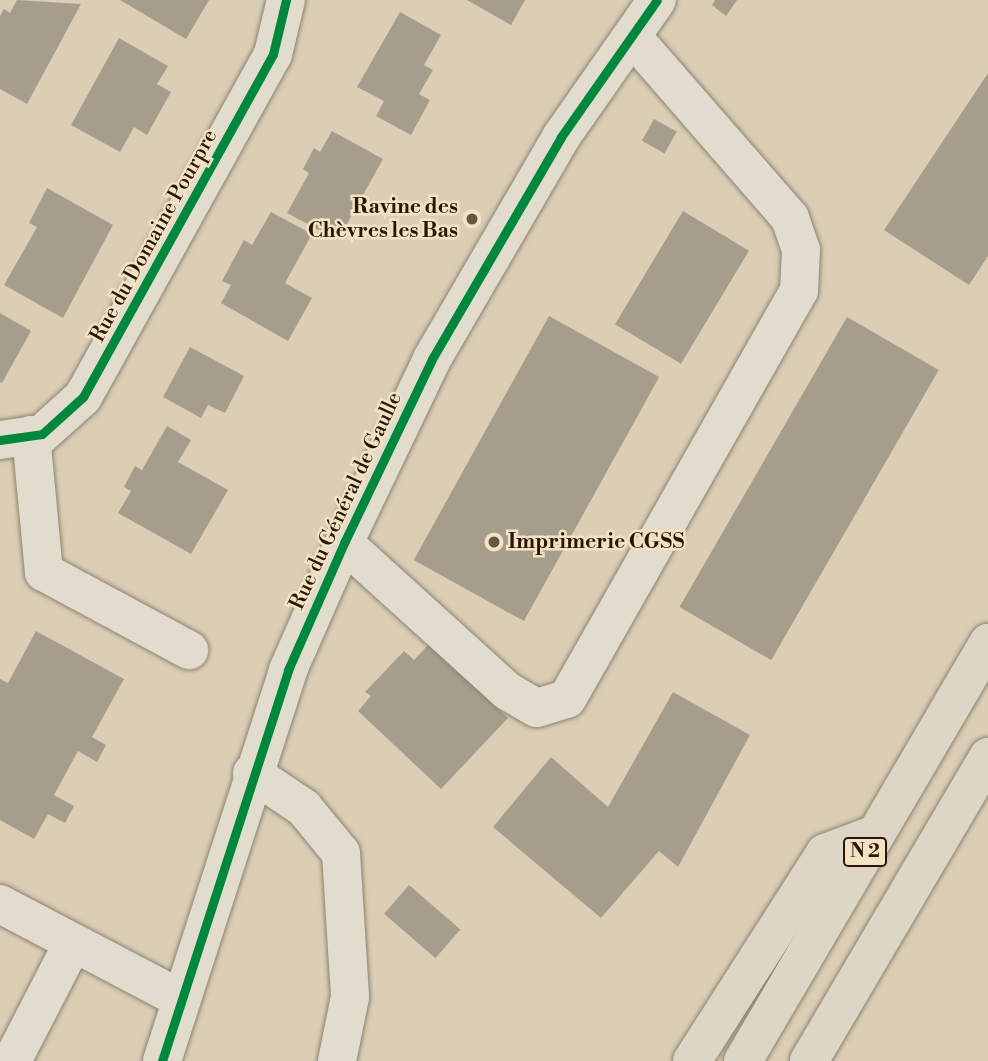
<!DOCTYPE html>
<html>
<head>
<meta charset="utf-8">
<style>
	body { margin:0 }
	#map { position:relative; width:988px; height:1061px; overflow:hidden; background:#dbceb5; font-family:"Libre Bodoni",serif }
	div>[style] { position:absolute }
	.building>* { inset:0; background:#a79d8c; transform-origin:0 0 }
	.roads { filter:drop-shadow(0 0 2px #8c8372) drop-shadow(0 0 2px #8c8372) }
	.minor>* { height:38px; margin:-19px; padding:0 19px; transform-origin:19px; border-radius:19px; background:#e2dcce }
	.highway>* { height:38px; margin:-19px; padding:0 19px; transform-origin:19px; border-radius:19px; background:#ddd6c7 }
	.cycleway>* { height:9px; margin:-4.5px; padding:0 4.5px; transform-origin:4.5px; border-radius:4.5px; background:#00873e }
	.dots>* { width:19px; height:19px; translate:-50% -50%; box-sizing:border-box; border:4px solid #f2e3c4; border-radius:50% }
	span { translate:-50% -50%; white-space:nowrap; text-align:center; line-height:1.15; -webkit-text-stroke:5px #f2e3c4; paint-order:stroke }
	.shield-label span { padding:2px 5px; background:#f2e3c4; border:2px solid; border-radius:5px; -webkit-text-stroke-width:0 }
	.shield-label { font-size:19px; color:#291606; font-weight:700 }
	.poi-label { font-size:21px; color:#291606; font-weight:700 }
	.right { translate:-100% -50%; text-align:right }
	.left { translate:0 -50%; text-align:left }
	.street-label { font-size:21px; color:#291606 }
</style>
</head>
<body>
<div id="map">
	<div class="building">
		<i style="clip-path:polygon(17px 0,81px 4px,27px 104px,0 89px,0 16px,4px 9px,10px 13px)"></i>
		<i style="clip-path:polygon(120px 0,209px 0,186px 39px)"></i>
		<i style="clip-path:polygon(467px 0,525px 0,511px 25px)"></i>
		<i style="clip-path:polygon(715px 0,737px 0,726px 16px,712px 5px)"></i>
		<i style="clip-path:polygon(400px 12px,441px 35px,424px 65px,433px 70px,419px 94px,430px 100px,411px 135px,376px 116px,384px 101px,357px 87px)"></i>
		<i style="clip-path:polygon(119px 38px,168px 66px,157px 84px,171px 92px,147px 135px,134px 127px,120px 152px,71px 125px)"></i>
		<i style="clip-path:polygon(988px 73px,988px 256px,969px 285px,884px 230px)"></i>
		<i style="left:654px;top:119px;width:26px;height:25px;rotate:29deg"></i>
		<i style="clip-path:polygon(332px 131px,383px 159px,338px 240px,287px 213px,309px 173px,303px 169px,314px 148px,320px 152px)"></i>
		<i style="clip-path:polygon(47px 188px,113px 225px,63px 318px,4px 285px,37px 227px,29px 223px)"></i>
		<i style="left:683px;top:211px;width:77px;height:132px;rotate:31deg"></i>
		<i style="clip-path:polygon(271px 212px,312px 234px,285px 283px,312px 298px,288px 341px,221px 303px,231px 285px,222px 281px,244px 240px,252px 245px)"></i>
		<i style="clip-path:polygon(0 313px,31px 331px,2px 383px,0 382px)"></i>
		<i style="left:549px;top:316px;width:126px;height:279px;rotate:29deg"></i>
		<i style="left:847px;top:317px;width:106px;height:335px;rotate:30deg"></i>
		<i style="clip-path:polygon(190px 347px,244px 376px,225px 413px,208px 405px,201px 418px,163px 397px)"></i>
		<i style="clip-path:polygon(167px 426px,191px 440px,178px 462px,228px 490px,191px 554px,118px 513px,131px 491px,124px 487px,135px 466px,142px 470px)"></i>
		<i style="clip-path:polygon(36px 631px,124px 679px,92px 737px,106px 745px,97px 762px,78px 751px,54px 795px,74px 806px,65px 823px,48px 814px,34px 839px,0 820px,0 679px,8px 683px)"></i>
		<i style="clip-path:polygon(429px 644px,508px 718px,441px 789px,358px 711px,371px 696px,365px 692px,404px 651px,414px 660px)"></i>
		<i style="clip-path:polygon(673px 692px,750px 735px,678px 867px,659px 851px,601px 918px,493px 827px,551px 757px,608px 807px)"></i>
		<i style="left:409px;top:885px;width:68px;height:38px;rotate:41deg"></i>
	</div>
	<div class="roads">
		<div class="minor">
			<i style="left:31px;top:435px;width:138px;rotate:84.6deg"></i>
			<i style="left:44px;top:572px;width:165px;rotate:28.3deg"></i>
			<i style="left:0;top:440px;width:42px;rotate:-8.1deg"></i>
			<i style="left:42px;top:434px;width:55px;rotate:-42.1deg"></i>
			<i style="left:83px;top:397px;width:392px;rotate:-61deg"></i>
			<i style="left:273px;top:54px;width:56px;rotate:-76.5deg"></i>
			<i style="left:344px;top:543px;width:220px;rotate:42.2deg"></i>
			<i style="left:507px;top:691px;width:34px;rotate:30deg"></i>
			<i style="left:537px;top:708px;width:31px;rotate:-17deg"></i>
			<i style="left:567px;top:699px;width:469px;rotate:-60.4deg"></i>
			<i style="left:799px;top:291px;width:41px;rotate:-87.2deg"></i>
			<i style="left:801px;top:250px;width:34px;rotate:-109deg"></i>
			<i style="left:790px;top:218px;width:241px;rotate:-131deg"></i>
			<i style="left:252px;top:773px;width:63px;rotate:33.9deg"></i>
			<i style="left:304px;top:808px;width:58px;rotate:50.6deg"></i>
			<i style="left:341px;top:853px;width:144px;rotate:86.4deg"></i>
			<i style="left:350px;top:997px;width:65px;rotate:101.5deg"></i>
			<i style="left:0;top:904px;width:202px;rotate:27.7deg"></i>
			<i style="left:12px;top:1061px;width:133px;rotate:-62.7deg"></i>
			<i style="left:162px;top:1061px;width:411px;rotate:-72.1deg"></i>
			<i style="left:288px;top:670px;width:139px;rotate:-66.2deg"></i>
			<i style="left:344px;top:543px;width:204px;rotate:-64.4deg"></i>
			<i style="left:432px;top:359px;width:257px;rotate:-59.8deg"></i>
			<i style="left:561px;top:137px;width:167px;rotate:-55deg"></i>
		</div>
		<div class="highway">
			<i style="left:692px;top:1061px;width:247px;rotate:-57.4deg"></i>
			<i style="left:825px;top:853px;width:54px;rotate:-20.4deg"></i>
			<i style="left:743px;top:1061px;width:485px;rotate:-59.6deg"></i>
			<i style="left:809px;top:1061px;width:353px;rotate:-59.5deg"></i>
		</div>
	</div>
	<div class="cycleway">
		<i style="left:0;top:440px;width:42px;rotate:-8.1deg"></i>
		<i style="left:42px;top:434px;width:55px;rotate:-42.1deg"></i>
		<i style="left:83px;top:397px;width:392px;rotate:-61deg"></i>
		<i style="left:273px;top:54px;width:56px;rotate:-76.5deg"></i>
		<i style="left:162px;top:1061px;width:411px;rotate:-72.1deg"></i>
		<i style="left:288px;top:670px;width:139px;rotate:-66.2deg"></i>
		<i style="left:344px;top:543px;width:204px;rotate:-64.4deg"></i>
		<i style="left:432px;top:359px;width:257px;rotate:-59.8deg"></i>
		<i style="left:561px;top:137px;width:167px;rotate:-55deg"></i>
	</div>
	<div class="dots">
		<i style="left:472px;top:219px;background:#675643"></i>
		<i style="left:494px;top:542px;background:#675643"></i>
	</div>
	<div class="shield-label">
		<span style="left:865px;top:852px">N 2</span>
	</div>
	<div class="poi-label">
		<span class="right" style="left:458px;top:219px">Ravine des<br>Chèvres les Bas</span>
		<span class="left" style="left:508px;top:542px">Imprimerie CGSS</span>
	</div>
	<div class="street-label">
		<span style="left:154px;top:236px;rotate:-61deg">Rue du Domaine Pourpre</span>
		<span style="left:346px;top:501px;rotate:-65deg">Rue du Général de Gaulle</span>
	</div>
</div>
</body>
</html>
